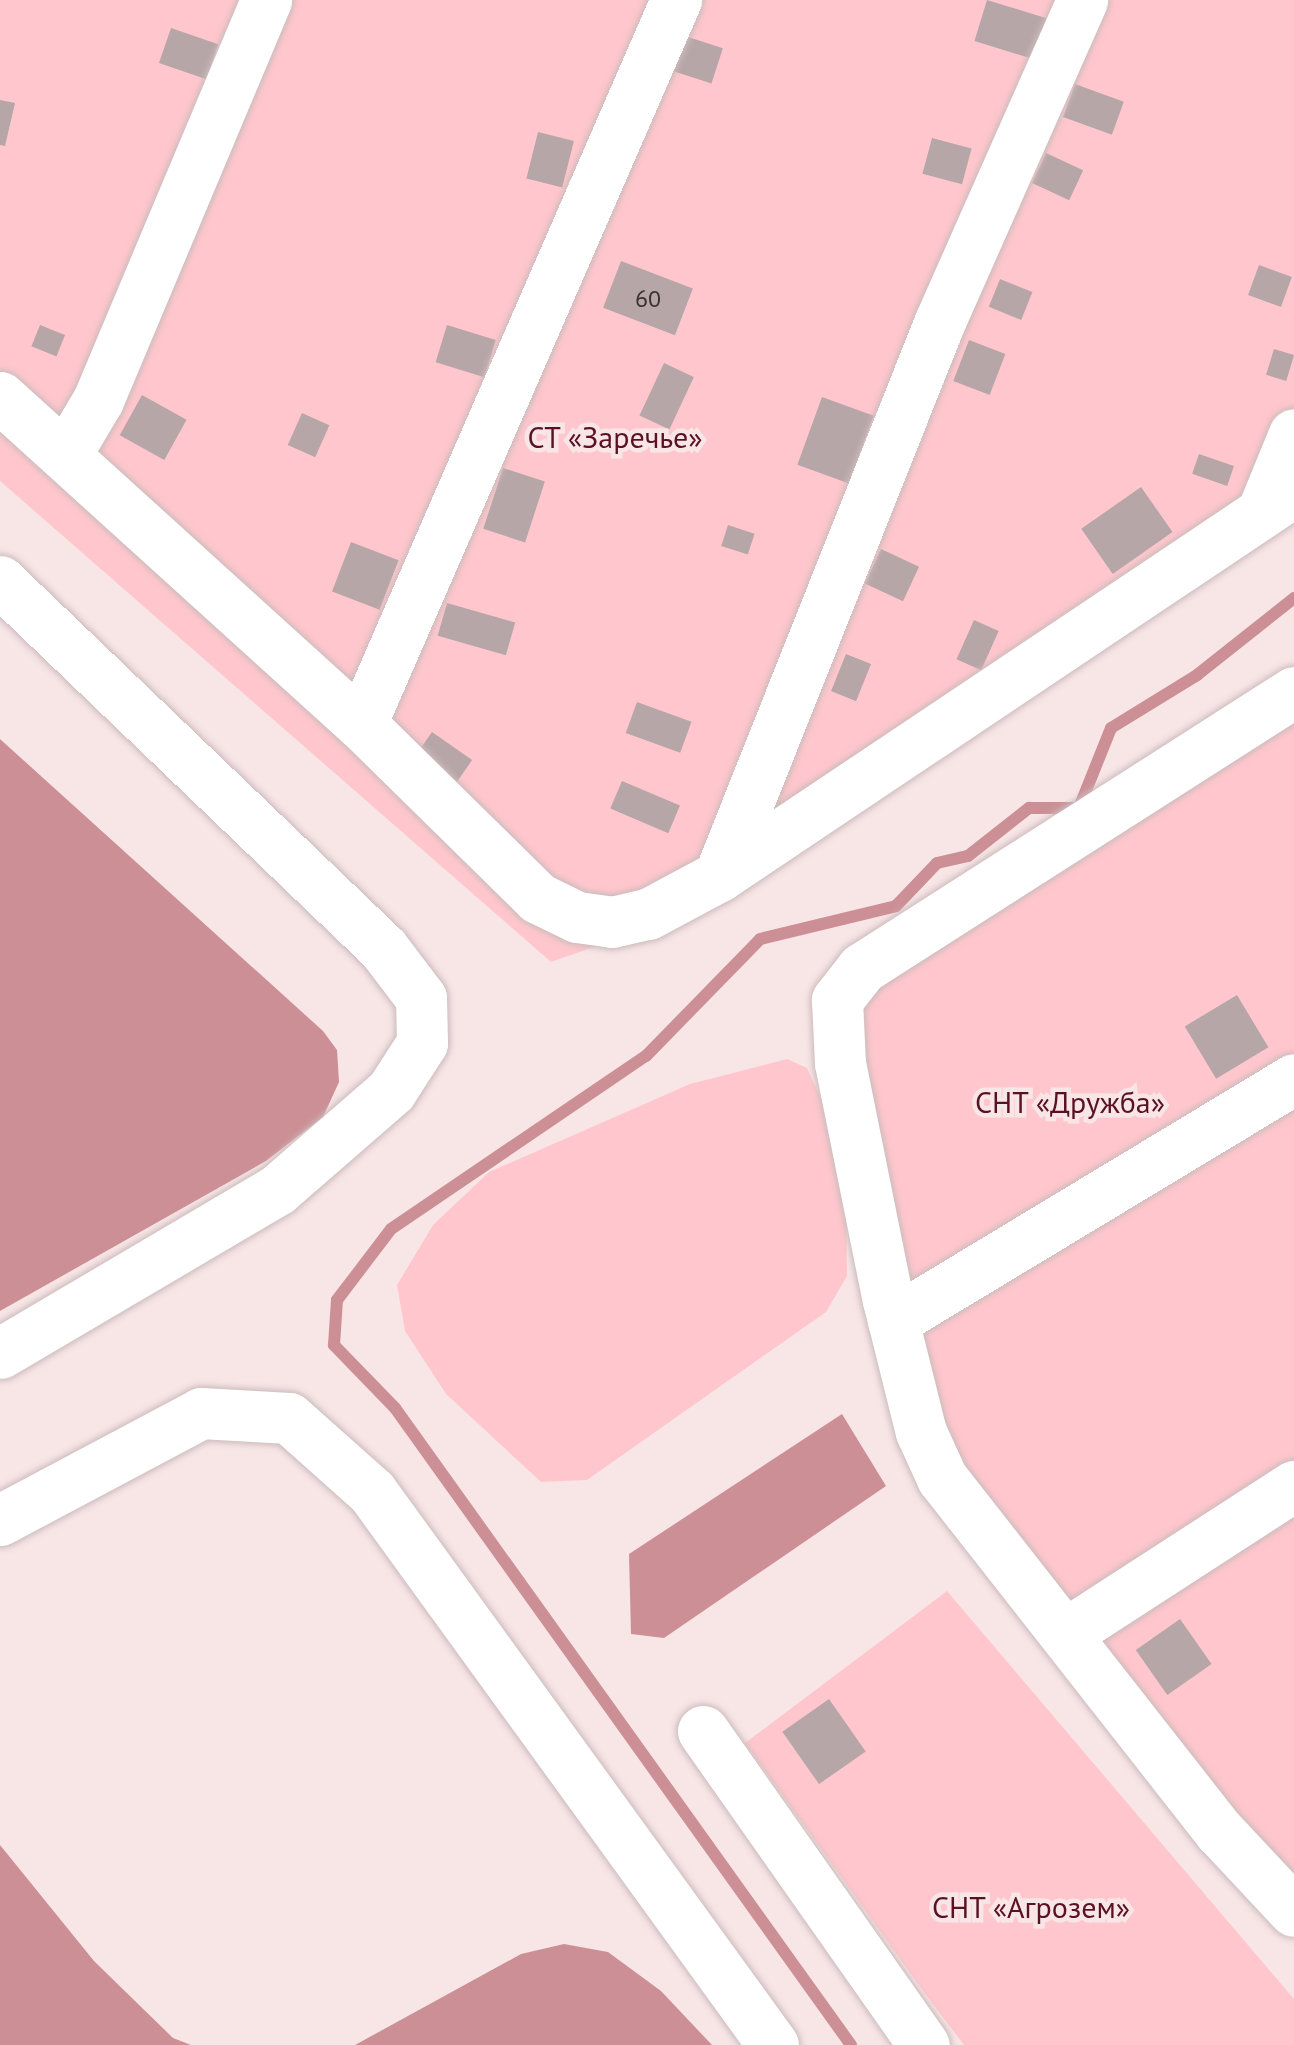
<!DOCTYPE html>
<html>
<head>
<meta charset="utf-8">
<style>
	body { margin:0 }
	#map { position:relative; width:1294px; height:2045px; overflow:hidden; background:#f8e6e7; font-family:"PT Sans",sans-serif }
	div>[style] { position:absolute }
	.green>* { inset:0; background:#ffc7cd }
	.water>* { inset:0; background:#cc8f96 }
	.stream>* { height:12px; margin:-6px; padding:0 6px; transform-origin:6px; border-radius:6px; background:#cc8f96 }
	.building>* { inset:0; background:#b7a6a7; transform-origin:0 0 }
	.roads { filter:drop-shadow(0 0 3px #ccbbbc) drop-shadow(0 0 3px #ccbbbc) }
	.minor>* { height:51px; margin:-25.5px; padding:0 25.5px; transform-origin:25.5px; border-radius:25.5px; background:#fff }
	span { translate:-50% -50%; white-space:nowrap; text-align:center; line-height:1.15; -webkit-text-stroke:9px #f8e6e7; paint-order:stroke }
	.number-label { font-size:24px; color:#3a3233 }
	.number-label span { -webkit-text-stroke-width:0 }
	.park-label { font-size:30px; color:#591123 }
</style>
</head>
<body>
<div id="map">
	<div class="green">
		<i style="clip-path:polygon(0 0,1294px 0,1294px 520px,625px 936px,551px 962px,0 481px)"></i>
		<i style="clip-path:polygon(1294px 672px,1294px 1938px,1129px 1748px,959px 1530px,869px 1291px,862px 968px)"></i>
		<i style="clip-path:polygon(787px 1059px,807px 1068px,826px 1110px,846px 1196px,847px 1276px,826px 1312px,587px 1480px,541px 1482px,446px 1394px,405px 1331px,397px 1285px,433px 1225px,489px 1172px,690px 1084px)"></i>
		<i style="clip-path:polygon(947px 1591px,1294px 1999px,1294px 2045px,964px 2045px,926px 1995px,745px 1743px)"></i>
	</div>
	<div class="water">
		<i style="clip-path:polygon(0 739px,323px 1031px,337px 1050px,339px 1082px,323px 1117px,266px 1161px,0 1311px)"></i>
		<i style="clip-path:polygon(842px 1414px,886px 1486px,664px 1638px,631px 1634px,629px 1554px)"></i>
		<i style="clip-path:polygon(0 1845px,94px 1961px,173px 2038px,191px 2045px,0 2045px)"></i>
		<i style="clip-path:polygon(564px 1944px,608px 1952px,661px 1991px,712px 2045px,355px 2045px,521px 1954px)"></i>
	</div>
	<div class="stream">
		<i style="left:851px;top:2045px;width:783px;rotate:-125.6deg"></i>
		<i style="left:395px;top:1408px;width:88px;rotate:-134.1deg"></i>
		<i style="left:334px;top:1345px;width:45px;rotate:-86.2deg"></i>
		<i style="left:337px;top:1300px;width:89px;rotate:-52.7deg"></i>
		<i style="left:391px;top:1229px;width:308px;rotate:-34.2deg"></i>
		<i style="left:646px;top:1056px;width:163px;rotate:-45.7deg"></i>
		<i style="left:760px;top:939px;width:140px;rotate:-13.6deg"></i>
		<i style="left:896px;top:906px;width:59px;rotate:-46.4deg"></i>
		<i style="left:937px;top:863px;width:32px;rotate:-13deg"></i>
		<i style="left:968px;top:856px;width:78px;rotate:-38.2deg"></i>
		<i style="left:1029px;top:808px;width:50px"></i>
		<i style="left:1079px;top:808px;width:86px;rotate:-68.2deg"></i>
		<i style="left:1111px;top:728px;width:101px;rotate:-31.6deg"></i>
		<i style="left:1197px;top:675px;width:124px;rotate:-38.4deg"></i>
	</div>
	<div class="building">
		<i style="left:987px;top:0;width:62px;height:43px;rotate:17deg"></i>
		<i style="left:171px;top:28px;width:50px;height:37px;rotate:19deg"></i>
		<i style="left:682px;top:35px;width:43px;height:37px;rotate:18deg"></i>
		<i style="left:1075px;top:84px;width:52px;height:35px;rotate:20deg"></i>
		<i style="clip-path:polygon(0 100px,15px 103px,5px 146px,0 145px)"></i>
		<i style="left:538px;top:132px;width:37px;height:48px;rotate:14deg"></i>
		<i style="left:932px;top:138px;width:41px;height:37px;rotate:15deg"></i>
		<i style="left:1046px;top:153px;width:41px;height:33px;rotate:25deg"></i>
		<i style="left:621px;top:261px;width:77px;height:50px;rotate:21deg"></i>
		<i style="left:1259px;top:265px;width:35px;height:32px;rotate:20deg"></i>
		<i style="left:1000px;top:279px;width:35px;height:30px;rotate:22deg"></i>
		<i style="left:40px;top:325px;width:27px;height:23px;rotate:22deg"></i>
		<i style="left:447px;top:325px;width:51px;height:39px;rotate:17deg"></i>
		<i style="left:969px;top:340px;width:39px;height:44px;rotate:21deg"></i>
		<i style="left:1274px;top:349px;width:21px;height:27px;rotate:17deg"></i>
		<i style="left:664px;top:363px;width:33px;height:58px;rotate:25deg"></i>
		<i style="left:142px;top:395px;width:51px;height:46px;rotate:29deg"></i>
		<i style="left:822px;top:397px;width:55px;height:72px;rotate:20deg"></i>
		<i style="left:302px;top:413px;width:30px;height:35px;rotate:24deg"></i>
		<i style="left:1199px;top:454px;width:37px;height:21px;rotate:19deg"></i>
		<i style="left:503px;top:468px;width:44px;height:64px;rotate:18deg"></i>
		<i style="left:1141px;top:487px;width:55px;height:73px;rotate:55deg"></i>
		<i style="left:728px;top:525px;width:28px;height:22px;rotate:18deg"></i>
		<i style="left:351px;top:542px;width:51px;height:53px;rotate:21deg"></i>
		<i style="left:881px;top:549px;width:42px;height:38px;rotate:25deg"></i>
		<i style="left:447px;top:603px;width:71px;height:34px;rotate:16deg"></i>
		<i style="left:974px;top:620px;width:27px;height:43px;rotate:24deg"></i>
		<i style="left:846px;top:654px;width:27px;height:40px;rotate:22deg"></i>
		<i style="left:637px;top:702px;width:58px;height:33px;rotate:20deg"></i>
		<i style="left:432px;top:732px;width:49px;height:26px;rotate:35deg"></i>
		<i style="left:622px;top:781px;width:63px;height:30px;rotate:23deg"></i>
		<i style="left:1237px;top:995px;width:61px;height:61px;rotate:59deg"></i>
		<i style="left:1180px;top:1619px;width:55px;height:54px;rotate:55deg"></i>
		<i style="left:829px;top:1699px;width:64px;height:57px;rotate:55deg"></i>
	</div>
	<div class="roads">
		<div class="minor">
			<i style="left:0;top:397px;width:487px;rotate:42.2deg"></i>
			<i style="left:361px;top:724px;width:248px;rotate:44.5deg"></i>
			<i style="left:538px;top:898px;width:43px;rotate:26deg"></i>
			<i style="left:577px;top:917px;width:35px;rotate:8deg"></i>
			<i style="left:612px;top:922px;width:37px;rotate:-13deg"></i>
			<i style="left:648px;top:914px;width:81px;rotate:-28.2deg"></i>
			<i style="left:719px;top:876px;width:692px;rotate:-33.8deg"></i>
			<i style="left:66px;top:454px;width:63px;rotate:-59.3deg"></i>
			<i style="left:98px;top:400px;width:434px;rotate:-67.2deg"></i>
			<i style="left:1262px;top:512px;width:84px;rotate:-67.7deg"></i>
			<i style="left:0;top:581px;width:530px;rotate:43.78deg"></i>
			<i style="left:383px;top:948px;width:63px;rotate:52.8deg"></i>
			<i style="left:421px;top:998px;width:45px;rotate:88.7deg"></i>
			<i style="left:422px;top:1043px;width:57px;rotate:122.9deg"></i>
			<i style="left:391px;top:1091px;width:151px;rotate:139deg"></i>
			<i style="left:277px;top:1190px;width:321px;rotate:149.5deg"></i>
			<i style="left:1294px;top:692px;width:513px;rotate:147.43deg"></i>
			<i style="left:862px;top:968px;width:41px;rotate:128deg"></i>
			<i style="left:837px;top:1000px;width:63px;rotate:87.3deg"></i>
			<i style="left:840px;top:1063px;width:242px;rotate:78.6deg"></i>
			<i style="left:888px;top:1300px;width:136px;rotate:76deg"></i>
			<i style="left:921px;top:1432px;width:51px;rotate:65.5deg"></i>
			<i style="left:942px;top:1478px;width:450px;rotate:51.9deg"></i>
			<i style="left:1220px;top:1832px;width:108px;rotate:46.9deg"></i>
			<i style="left:361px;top:724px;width:790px;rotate:-66.49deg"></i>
			<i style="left:719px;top:876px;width:597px;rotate:-68.29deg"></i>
			<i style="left:940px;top:321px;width:351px;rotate:-66.1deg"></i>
			<i style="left:893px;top:1321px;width:468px;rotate:-31.1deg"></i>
			<i style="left:0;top:1520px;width:228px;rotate:-28deg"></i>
			<i style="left:201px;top:1413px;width:88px;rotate:3.3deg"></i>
			<i style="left:289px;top:1418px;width:111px;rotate:41.7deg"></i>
			<i style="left:372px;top:1492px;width:683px;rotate:54.05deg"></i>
			<i style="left:1065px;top:1634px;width:273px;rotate:-32.9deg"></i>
			<i style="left:703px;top:1731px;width:384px;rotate:54.9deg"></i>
		</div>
	</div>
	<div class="number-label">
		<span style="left:648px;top:299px">60</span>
	</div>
	<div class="park-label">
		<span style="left:615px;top:437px">СТ «Заречье»</span>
		<span style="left:1070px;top:1102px">СНТ «Дружба»</span>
		<span style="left:1031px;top:1907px">СНТ «Агрозем»</span>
	</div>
</div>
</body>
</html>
